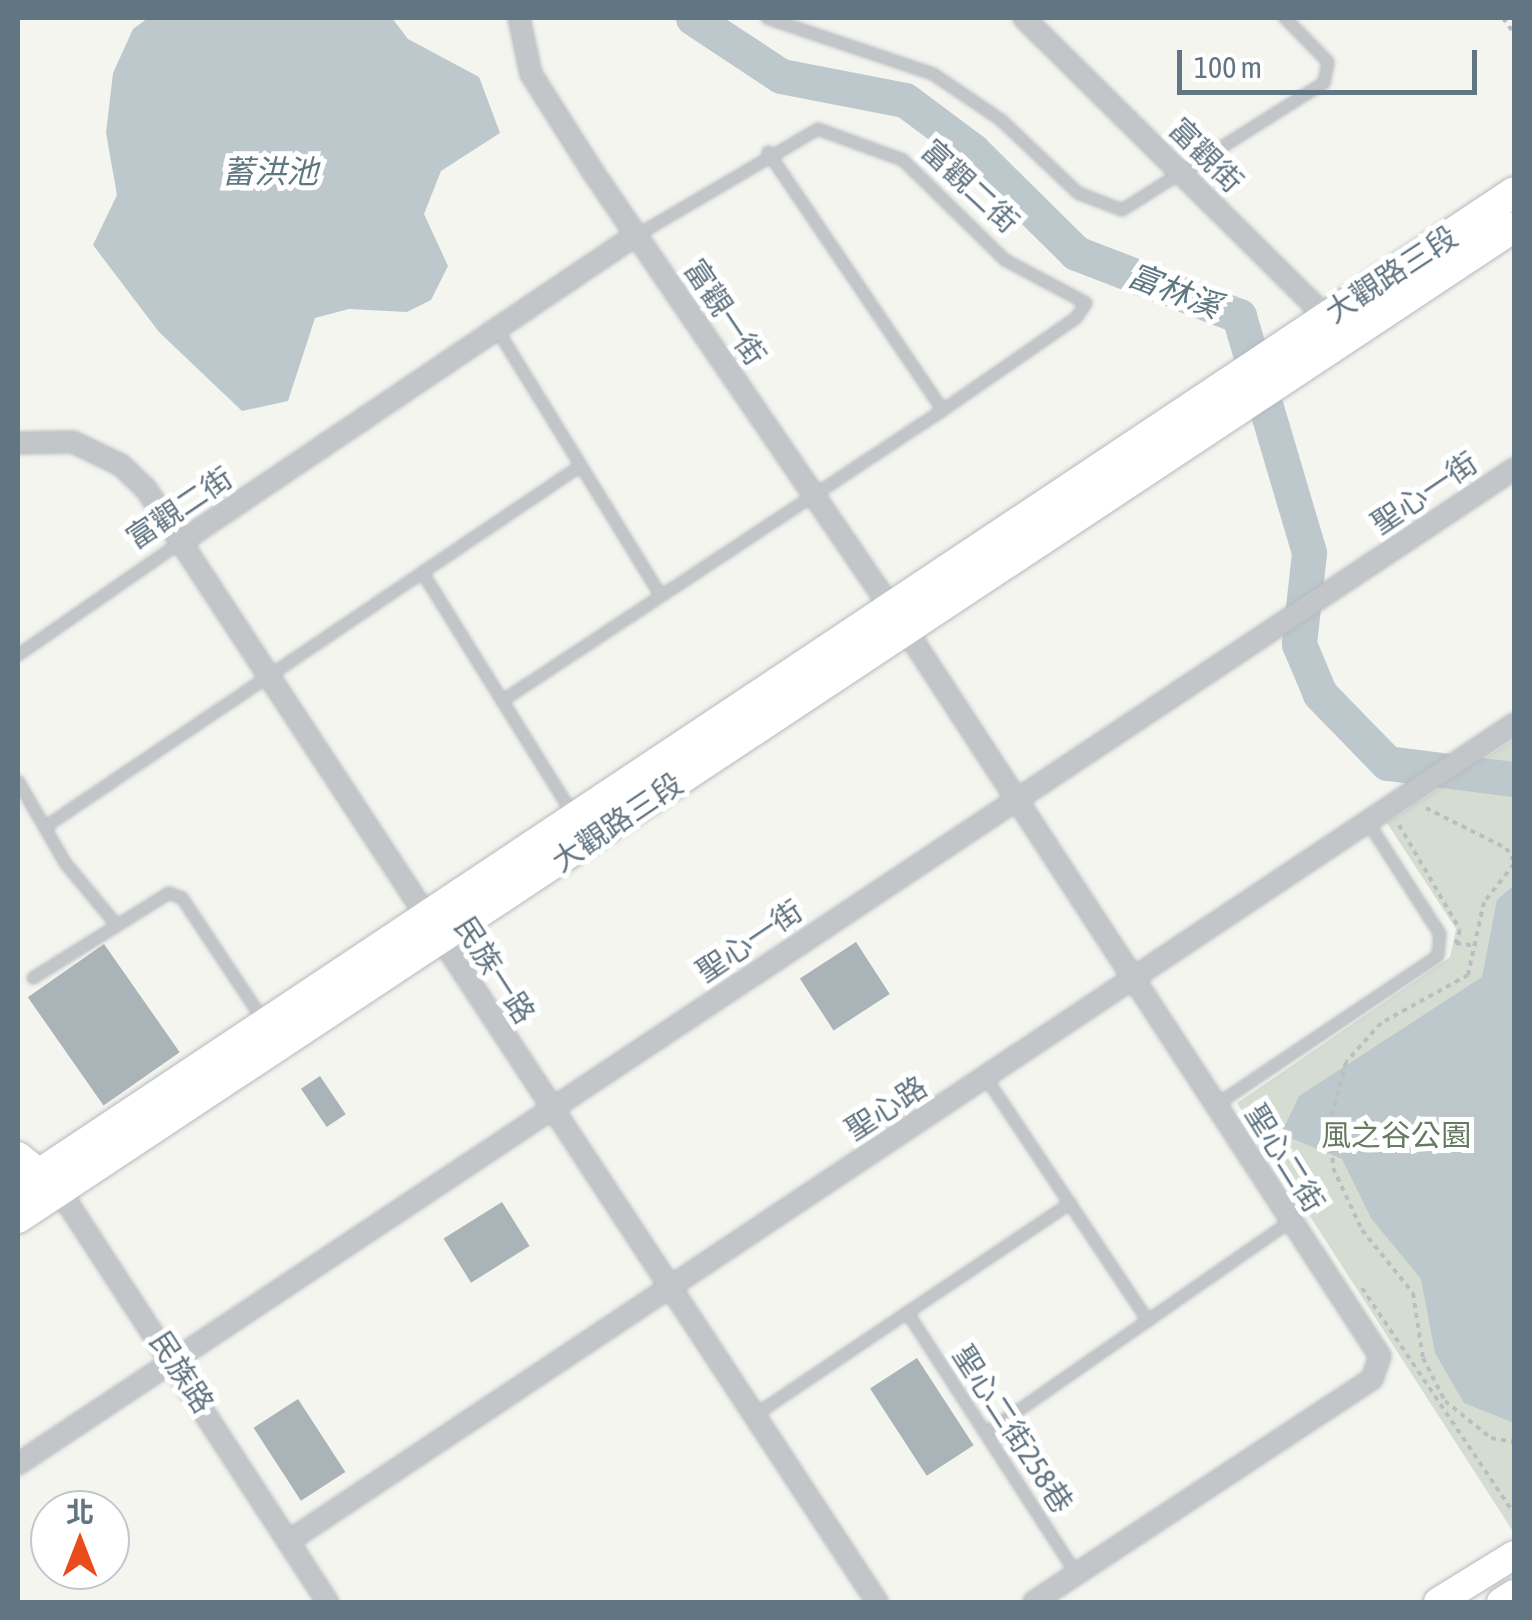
<!DOCTYPE html>
<html>
<head>
<meta charset="utf-8">
<style>
	body { margin:0 }
	#map { position:relative; width:1532px; height:1620px; overflow:hidden; background:#f5f5f0; font-family:"Asap Condensed","Noto Sans TC",sans-serif }
	div>[style] { position:absolute }
	.green>* { inset:0; background:#d5dcd1 }
	.water>* { inset:0; background:#bdc8cd }
	.river>* { height:35px; margin:-17.5px; padding:0 17.5px; transform-origin:17.5px; border-radius:17.5px; background:#bdc8cd }
	.building>* { inset:0; background:#aab3b7; transform-origin:0 0 }
	.path>* { height:4px; margin-top:-2px; transform-origin:0; background:repeating-linear-gradient(90deg,#bbbec0 0 5px,transparent 0 10px) }
	.roads { filter:drop-shadow(0 0 2px #b4babe) drop-shadow(0 0 2px #b4babe) }
	.lane>* { height:10px; margin:-5px; padding:0 5px; transform-origin:5px; border-radius:5px; background:#c2c6c9 }
	.street>* { height:20px; margin:-10px; padding:0 10px; transform-origin:10px; border-radius:10px; background:#c2c6c9 }
	.secondary>* { height:28px; margin:-14px; padding:0 14px; transform-origin:14px; border-radius:14px; background:#fff }
	.primary>* { height:30px; margin:-15px; padding:0 15px; transform-origin:15px; border-radius:15px; background:#fff }
	span { translate:-50% -50%; white-space:nowrap; text-align:center; line-height:1.15; -webkit-text-stroke:10px #fff; paint-order:stroke }
	.street-label { font-size:30px; color:#627583 }
	.park-label { font-size:30px; color:#667a62 }
	.water-label { font-size:32px; color:#5e7780; font-style:italic }
	.frame { position:absolute; inset:0; border:20px solid #627583; pointer-events:none }
	.north { position:absolute; left:30px; top:1490px; width:100px; height:100px; box-sizing:border-box; background:#fff; border:2px solid #c0c8cd; border-radius:50%; rotate:0deg; font-size:28px; font-weight:700; line-height:40px; text-align:center; color:#627583 }
	.north::after { content:''; display:block; margin:auto; width:35px; height:45px; background:#e94b1c; clip-path:polygon(50% 0,100% 100%,50% 72%,0 100%) }
	.scale { position:absolute; left:1177px; top:50px; width:300px; height:45px; box-sizing:border-box; border:5px solid #627583; border-top:0; padding-left:12px; font-size:30px; line-height:35px; white-space:nowrap; color:#627583; -webkit-text-stroke:8px #fff; paint-order:stroke }
</style>
</head>
<body>
<div id="map">
	<div class="green">
		<i style="clip-path:polygon(1514px 739px,1514px 1533px,1237px 1103px,1450px 957px,1456px 929px,1387px 823px)"></i>
	</div>
	<div class="water">
		<i style="clip-path:polygon(148px 18px,392px 18px,408px 39px,479px 77px,500px 133px,441px 171px,424px 214px,448px 266px,431px 300px,407px 312px,349px 309px,315px 318px,288px 401px,242px 411px,159px 332px,93px 245px,117px 195px,106px 133px,113px 73px,133px 29px)"></i>
		<i style="clip-path:polygon(1514px 885px,1514px 1423px,1464px 1403px,1435px 1353px,1421px 1279px,1371px 1218px,1342px 1159px,1281px 1134px,1299px 1096px,1482px 977px,1497px 900px)"></i>
	</div>
	<div class="river">
		<i style="left:693px;top:18px;width:105px;rotate:33.4deg"></i>
		<i style="left:781px;top:76px;width:126px;rotate:11deg"></i>
		<i style="left:905px;top:100px;width:84px;rotate:36.7deg"></i>
		<i style="left:972px;top:150px;width:146px;rotate:44.7deg"></i>
		<i style="left:1076px;top:253px;width:175px;rotate:21.1deg"></i>
		<i style="left:1239px;top:316px;width:247px;rotate:73.5deg"></i>
		<i style="left:1309px;top:553px;width:92px;rotate:96.3deg"></i>
		<i style="left:1299px;top:644px;width:54px;rotate:67.2deg"></i>
		<i style="left:1320px;top:694px;width:96px;rotate:45.8deg"></i>
		<i style="left:1387px;top:763px;width:128px;rotate:7.2deg"></i>
	</div>
	<div class="building">
		<i style="left:856px;top:942px;width:62px;height:67px;rotate:57deg"></i>
		<i style="left:104px;top:944px;width:132px;height:93px;rotate:55deg"></i>
		<i style="left:320px;top:1076px;width:46px;height:23px;rotate:56deg"></i>
		<i style="left:502px;top:1202px;width:52px;height:69px;rotate:58deg"></i>
		<i style="left:917px;top:1358px;width:104px;height:56px;rotate:57deg"></i>
		<i style="left:298px;top:1399px;width:87px;height:53px;rotate:57deg"></i>
	</div>
	<div class="path">
		<i style="left:1503px;top:18px;width:19px;rotate:54deg"></i>
		<i style="left:1426px;top:808px;width:89px;rotate:26.6deg"></i>
		<i style="left:1506px;top:848px;width:15px;rotate:58deg"></i>
		<i style="left:1399px;top:825px;width:121px;rotate:59.8deg"></i>
		<i style="left:1460px;top:930px;width:14px;rotate:107deg"></i>
		<i style="left:1456px;top:943px;width:21px;rotate:8deg"></i>
		<i style="left:1514px;top:864px;width:48px;rotate:128.3deg"></i>
		<i style="left:1484px;top:902px;width:75px;rotate:102.4deg"></i>
		<i style="left:1468px;top:975px;width:99px;rotate:151.1deg"></i>
		<i style="left:1381px;top:1023px;width:52px;rotate:131.9deg"></i>
		<i style="left:1346px;top:1062px;width:58px;rotate:105deg"></i>
		<i style="left:1331px;top:1118px;width:50px;rotate:87.7deg"></i>
		<i style="left:1333px;top:1168px;width:68px;rotate:64.9deg"></i>
		<i style="left:1362px;top:1230px;width:81px;rotate:51deg"></i>
		<i style="left:1413px;top:1293px;width:66px;rotate:81.3deg"></i>
		<i style="left:1423px;top:1358px;width:48px;rotate:62.9deg"></i>
		<i style="left:1445px;top:1401px;width:59px;rotate:38.8deg"></i>
		<i style="left:1491px;top:1438px;width:23px;rotate:10deg"></i>
		<i style="left:1362px;top:1288px;width:272px;rotate:56deg"></i>
	</div>
	<div class="roads">
		<div class="lane">
			<i style="left:767px;top:18px;width:175px;rotate:18.6deg"></i>
			<i style="left:933px;top:74px;width:82px;rotate:34.1deg"></i>
			<i style="left:1001px;top:120px;width:106px;rotate:43.5deg"></i>
			<i style="left:1078px;top:193px;width:47px;rotate:21.1deg"></i>
			<i style="left:1122px;top:210px;width:239px;rotate:-32.2deg"></i>
			<i style="left:1324px;top:83px;width:21px;rotate:-79deg"></i>
			<i style="left:1328px;top:62px;width:62px;rotate:-134.3deg"></i>
			<i style="left:768px;top:152px;width:312px;rotate:55.9deg"></i>
			<i style="left:498px;top:331px;width:309px;rotate:58.4deg"></i>
			<i style="left:424px;top:575px;width:284px;rotate:58.1deg"></i>
			<i style="left:18px;top:655px;width:198px;rotate:-34.7deg"></i>
			<i style="left:502px;top:701px;width:528px;rotate:-33.42deg"></i>
			<i style="left:943px;top:410px;width:162px;rotate:-34.7deg"></i>
			<i style="left:1076px;top:318px;width:18px;rotate:-56deg"></i>
			<i style="left:1086px;top:303px;width:92px;rotate:-152deg"></i>
			<i style="left:1005px;top:260px;width:143px;rotate:-135.6deg"></i>
			<i style="left:903px;top:160px;width:90px;rotate:-160deg"></i>
			<i style="left:818px;top:129px;width:210px;rotate:149.6deg"></i>
			<i style="left:18px;top:781px;width:96px;rotate:60deg"></i>
			<i style="left:66px;top:864px;width:77px;rotate:50.3deg"></i>
			<i style="left:48px;top:825px;width:640px;rotate:-33.99deg"></i>
			<i style="left:33px;top:978px;width:160px;rotate:-32deg"></i>
			<i style="left:169px;top:893px;width:14px;rotate:21deg"></i>
			<i style="left:182px;top:898px;width:146px;rotate:56.4deg"></i>
			<i style="left:986px;top:1078px;width:292px;rotate:56.3deg"></i>
			<i style="left:1216px;top:1105px;width:267px;rotate:-33.9deg"></i>
			<i style="left:1438px;top:956px;width:22px;rotate:-85deg"></i>
			<i style="left:1440px;top:934px;width:131px;rotate:-122.8deg"></i>
			<i style="left:907px;top:1312px;width:311px;rotate:57.1deg"></i>
			<i style="left:755px;top:1415px;width:380px;rotate:-33.9deg"></i>
			<i style="left:986px;top:1433px;width:370px;rotate:-34.8deg"></i>
		</div>
		<div class="street">
			<i style="left:519px;top:18px;width:57px;rotate:77.9deg"></i>
			<i style="left:531px;top:74px;width:112px;rotate:57.7deg"></i>
			<i style="left:591px;top:169px;width:558px;rotate:55.66deg"></i>
			<i style="left:906px;top:630px;width:867px;rotate:56.86deg"></i>
			<i style="left:1380px;top:1356px;width:24px;rotate:109deg"></i>
			<i style="left:1372px;top:1379px;width:405px;rotate:146.6deg"></i>
			<i style="left:1024px;top:18px;width:435px;rotate:44.7deg"></i>
			<i style="left:18px;top:443px;width:55px;rotate:-1deg"></i>
			<i style="left:73px;top:442px;width:53px;rotate:25.6deg"></i>
			<i style="left:121px;top:465px;width:35px;rotate:44deg"></i>
			<i style="left:146px;top:489px;width:1332px;rotate:56.7deg"></i>
			<i style="left:181px;top:542px;width:549px;rotate:-34.01deg"></i>
			<i style="left:59px;top:1190px;width:492px;rotate:56.9deg"></i>
			<i style="left:18px;top:1464px;width:1797px;rotate:-33.63deg"></i>
			<i style="left:289px;top:1541px;width:1472px;rotate:-33.7deg"></i>
		</div>
		<div class="secondary">
			<i style="left:18px;top:1156px;width:48px;rotate:39deg"></i>
			<i style="left:1438px;top:1602px;width:89px;rotate:-31.7deg"></i>
			<i style="left:1501px;top:1602px;width:15px;rotate:-32deg"></i>
		</div>
		<div class="primary">
			<i style="left:18px;top:1188px;width:1797px;rotate:-33.65deg"></i>
			<i style="left:18px;top:1218px;width:1794px;rotate:-33.52deg"></i>
		</div>
	</div>
	<div class="street-label">
		<span style="left:1206px;top:155px;rotate:45deg">富觀街</span>
		<span style="left:970px;top:186px;rotate:43deg">富觀二街</span>
		<span style="left:1391px;top:274px;rotate:-33deg">大觀路三段</span>
		<span style="left:725px;top:312px;rotate:56deg">富觀一街</span>
		<span style="left:1424px;top:493px;rotate:-34deg">聖心一街</span>
		<span style="left:179px;top:508px;rotate:-34deg">富觀二街</span>
		<span style="left:617px;top:822px;rotate:-34deg">大觀路三段</span>
		<span style="left:749px;top:941px;rotate:-34deg">聖心一街</span>
		<span style="left:495px;top:970px;rotate:57deg">民族一路</span>
		<span style="left:886px;top:1108px;rotate:-33deg">聖心路</span>
		<span style="left:1285px;top:1158px;rotate:58deg">聖心二街</span>
		<span style="left:182px;top:1372px;rotate:57deg">民族路</span>
		<span style="left:1013px;top:1429px;rotate:57deg">聖心二街258巷</span>
	</div>
	<div class="park-label">
		<span style="left:1396px;top:1135px">風之谷公園</span>
	</div>
	<div class="water-label">
		<span style="left:270px;top:172px">蓄洪池</span>
		<span style="left:1174px;top:291px;rotate:21deg">富林溪</span>
	</div>
	<div class="frame"></div>
	<div class="north">北</div>
	<div class="scale">100 m</div>
</div>
</body>
</html>
